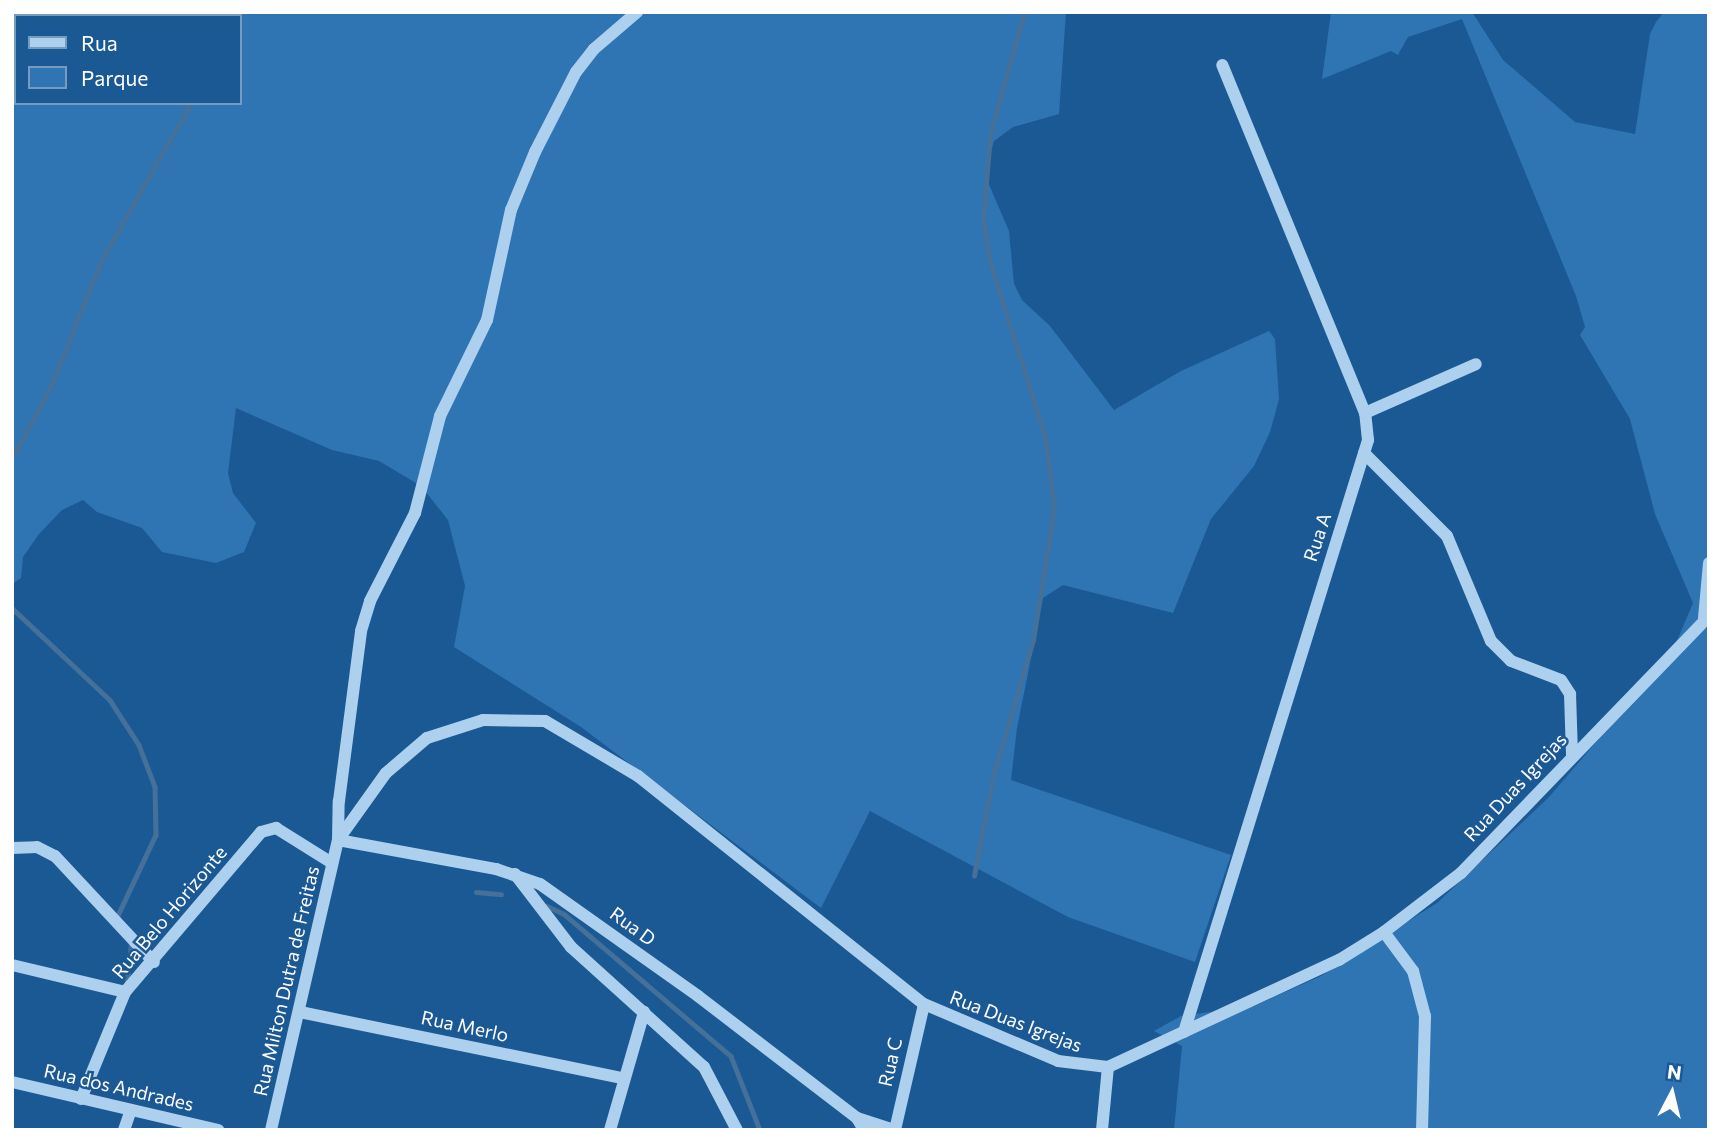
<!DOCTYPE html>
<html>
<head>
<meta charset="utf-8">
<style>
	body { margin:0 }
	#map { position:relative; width:1721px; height:1142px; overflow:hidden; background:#1b5995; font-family:Commissioner,sans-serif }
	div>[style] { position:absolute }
	.green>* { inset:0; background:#2f74b3 }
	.stream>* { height:4.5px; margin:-2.25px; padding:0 2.25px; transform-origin:2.25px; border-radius:2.25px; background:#44709a }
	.minor>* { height:12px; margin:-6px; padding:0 6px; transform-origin:6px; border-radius:6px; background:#aed0ef }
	span { translate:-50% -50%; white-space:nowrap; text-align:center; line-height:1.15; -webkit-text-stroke:5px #1b5995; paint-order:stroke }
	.street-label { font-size:19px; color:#fff }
	.frame { position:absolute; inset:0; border:14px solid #fff; pointer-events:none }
	.legend { position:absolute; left:14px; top:14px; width:228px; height:91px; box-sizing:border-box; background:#1b5995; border:2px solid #769bbf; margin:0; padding:9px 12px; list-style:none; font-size:21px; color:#fff }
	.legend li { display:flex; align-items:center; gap:14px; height:35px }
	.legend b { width:35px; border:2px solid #769bbf }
	.north { position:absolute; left:1637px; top:1058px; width:70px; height:70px; -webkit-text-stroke:5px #1b5995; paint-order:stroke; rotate:7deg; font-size:19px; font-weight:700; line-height:28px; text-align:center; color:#fff }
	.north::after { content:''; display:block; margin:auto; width:24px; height:32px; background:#fff; clip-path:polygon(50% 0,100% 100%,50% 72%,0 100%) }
</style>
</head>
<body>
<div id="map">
	<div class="green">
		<i style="clip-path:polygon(evenodd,12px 12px,1066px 12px,1059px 114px,1013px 127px,994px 141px,989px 159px,987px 180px,1009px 231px,1014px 284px,1022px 300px,1050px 326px,1114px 410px,1181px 371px,1269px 331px,1275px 339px,1279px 399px,1270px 432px,1254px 466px,1211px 519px,1173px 613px,1063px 585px,1043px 598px,1017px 728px,1011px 780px,1231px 855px,1195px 962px,1068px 917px,870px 811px,821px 908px,581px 727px,454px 647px,465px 586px,448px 520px,421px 486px,379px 461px,332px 450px,236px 408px,228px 473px,233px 493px,256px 523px,244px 552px,216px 563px,162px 552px,142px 528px,97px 512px,83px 500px,62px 510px,39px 534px,23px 557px,21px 578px,12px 584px,12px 12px,16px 16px,240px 16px,240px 103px,16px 103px,16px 16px)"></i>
		<i style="clip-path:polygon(1472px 12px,1503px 60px,1575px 122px,1635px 134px,1650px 34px,1656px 22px,1664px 12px,1709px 12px,1709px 548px,1701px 612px,1709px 635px,1709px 1130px,1174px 1130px,1182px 1046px,1154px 1031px,1181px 1016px,1254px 1006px,1321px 976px,1437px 903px,1549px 797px,1628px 705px,1676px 643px,1693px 603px,1655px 514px,1630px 419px,1580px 335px,1585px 327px,1576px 296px,1462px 19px,1408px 37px,1398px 55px,1391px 51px,1322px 79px,1331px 12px)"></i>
	</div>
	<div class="stream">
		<i style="left:239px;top:16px;width:4px;rotate:-63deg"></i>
		<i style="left:12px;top:458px;width:82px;rotate:-61.6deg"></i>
		<i style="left:51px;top:386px;width:135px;rotate:-68.2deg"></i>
		<i style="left:101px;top:261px;width:182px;rotate:-60.3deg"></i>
		<i style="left:12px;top:608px;width:134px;rotate:43.2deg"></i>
		<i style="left:110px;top:700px;width:54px;rotate:57.2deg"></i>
		<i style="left:139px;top:745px;width:45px;rotate:69.1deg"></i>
		<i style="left:155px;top:787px;width:48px;rotate:88.8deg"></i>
		<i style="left:156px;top:835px;width:92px;rotate:115.2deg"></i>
		<i style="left:974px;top:876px;width:102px;rotate:-79.2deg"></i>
		<i style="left:993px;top:776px;width:142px;rotate:-73.6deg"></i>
		<i style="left:1033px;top:640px;width:133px;rotate:-80.9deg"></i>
		<i style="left:1054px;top:509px;width:73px;rotate:-97.1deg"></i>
		<i style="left:1045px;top:437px;width:187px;rotate:-107.5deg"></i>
		<i style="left:989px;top:259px;width:39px;rotate:-99deg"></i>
		<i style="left:983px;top:220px;width:85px;rotate:-85.3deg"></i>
		<i style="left:990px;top:135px;width:128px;rotate:-74.5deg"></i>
		<i style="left:476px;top:892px;width:25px;rotate:5deg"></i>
		<i style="left:547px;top:906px;width:19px;rotate:25deg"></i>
		<i style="left:564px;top:914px;width:219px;rotate:40.4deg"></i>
		<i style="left:731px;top:1056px;width:79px;rotate:68.6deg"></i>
		<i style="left:127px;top:981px;width:38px;rotate:-84deg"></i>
	</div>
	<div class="minor">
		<i style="left:1365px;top:413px;width:121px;rotate:-23.8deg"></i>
		<i style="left:1364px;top:453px;width:117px;rotate:45deg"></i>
		<i style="left:1447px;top:536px;width:114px;rotate:67.3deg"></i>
		<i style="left:1491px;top:641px;width:28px;rotate:45deg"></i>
		<i style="left:1511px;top:661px;width:53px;rotate:20.8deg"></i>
		<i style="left:1561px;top:680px;width:17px;rotate:57deg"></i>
		<i style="left:1570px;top:694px;width:61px;rotate:88.1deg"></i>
		<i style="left:1704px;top:618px;width:55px;rotate:-84.8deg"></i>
		<i style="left:338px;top:840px;width:82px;rotate:-54.4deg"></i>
		<i style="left:386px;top:773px;width:54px;rotate:-40.5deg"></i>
		<i style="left:427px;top:738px;width:59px;rotate:-17.8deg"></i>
		<i style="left:483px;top:720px;width:62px;rotate:0.9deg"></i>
		<i style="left:545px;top:721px;width:108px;rotate:30.6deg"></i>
		<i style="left:638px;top:776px;width:366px;rotate:38.6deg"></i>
		<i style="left:924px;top:1004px;width:146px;rotate:23deg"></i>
		<i style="left:1058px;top:1061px;width:50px;rotate:6.8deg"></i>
		<i style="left:1108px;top:1067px;width:255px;rotate:-24.9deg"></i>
		<i style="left:1339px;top:960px;width:53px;rotate:-31.9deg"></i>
		<i style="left:1384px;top:932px;width:97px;rotate:-37.5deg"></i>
		<i style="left:1461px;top:873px;width:357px;rotate:-46deg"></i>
		<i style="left:338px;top:840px;width:161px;rotate:10.4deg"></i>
		<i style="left:496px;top:869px;width:46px;rotate:18.8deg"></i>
		<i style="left:540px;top:884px;width:194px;rotate:35.3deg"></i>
		<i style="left:698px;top:996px;width:200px;rotate:37.5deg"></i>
		<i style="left:857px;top:1118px;width:14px;rotate:60deg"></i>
		<i style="left:12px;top:848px;width:25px;rotate:-2deg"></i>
		<i style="left:37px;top:847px;width:20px;rotate:27deg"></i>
		<i style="left:55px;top:856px;width:145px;rotate:47deg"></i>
		<i style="left:515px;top:874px;width:92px;rotate:52.5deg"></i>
		<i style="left:571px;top:947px;width:179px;rotate:42.1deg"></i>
		<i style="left:704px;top:1067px;width:71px;rotate:62.4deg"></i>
		<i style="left:1384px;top:932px;width:49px;rotate:53.4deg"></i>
		<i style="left:1413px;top:971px;width:47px;rotate:75.1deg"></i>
		<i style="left:1425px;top:1016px;width:114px;rotate:91.5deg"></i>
		<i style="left:12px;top:965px;width:116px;rotate:13.4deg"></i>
		<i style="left:300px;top:1012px;width:329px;rotate:11.6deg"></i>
		<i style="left:1184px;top:1032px;width:620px;rotate:-72.73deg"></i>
		<i style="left:1368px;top:440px;width:27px;rotate:-96deg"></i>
		<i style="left:1365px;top:413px;width:376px;rotate:-112.3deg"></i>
		<i style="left:12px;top:1082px;width:212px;rotate:13.1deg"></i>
		<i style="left:81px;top:1099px;width:116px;rotate:-67.6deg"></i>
		<i style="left:125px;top:992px;width:210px;rotate:-49.6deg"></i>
		<i style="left:261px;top:832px;width:16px;rotate:-15deg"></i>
		<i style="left:276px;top:828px;width:66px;rotate:32deg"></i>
		<i style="left:857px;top:1118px;width:39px;rotate:18deg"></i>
		<i style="left:124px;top:1130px;width:21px;rotate:-71deg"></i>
		<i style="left:271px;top:1130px;width:298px;rotate:-77deg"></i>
		<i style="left:338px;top:840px;width:39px;rotate:-89deg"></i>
		<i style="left:339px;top:801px;width:171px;rotate:-82.6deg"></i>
		<i style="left:361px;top:631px;width:31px;rotate:-73deg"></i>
		<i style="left:370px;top:601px;width:99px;rotate:-62.9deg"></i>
		<i style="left:415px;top:513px;width:100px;rotate:-75.5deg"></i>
		<i style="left:440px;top:416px;width:107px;rotate:-63.9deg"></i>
		<i style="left:487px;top:320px;width:113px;rotate:-77.7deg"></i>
		<i style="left:511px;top:210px;width:63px;rotate:-67.5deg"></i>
		<i style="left:535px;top:152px;width:90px;rotate:-62.9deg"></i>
		<i style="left:576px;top:72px;width:29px;rotate:-52deg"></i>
		<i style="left:594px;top:49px;width:57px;rotate:-40.7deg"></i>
		<i style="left:610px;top:1130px;width:123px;rotate:-73.9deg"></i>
		<i style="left:895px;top:1130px;width:129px;rotate:-77deg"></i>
		<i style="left:1102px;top:1130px;width:63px;rotate:-84.6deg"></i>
	</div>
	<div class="street-label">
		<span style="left:1317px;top:537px;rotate:-72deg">Rua A</span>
		<span style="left:1515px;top:787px;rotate:-47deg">Rua Duas Igrejas</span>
		<span style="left:169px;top:912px;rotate:-50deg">Rua Belo Horizonte</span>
		<span style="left:633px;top:926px;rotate:36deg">Rua D</span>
		<span style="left:286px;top:981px;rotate:-77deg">Rua Milton Dutra de Freitas</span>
		<span style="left:1016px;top:1021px;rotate:21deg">Rua Duas Igrejas</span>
		<span style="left:465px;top:1026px;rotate:12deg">Rua Merlo</span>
		<span style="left:890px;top:1062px;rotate:-77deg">Rua C</span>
		<span style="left:119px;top:1087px;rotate:13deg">Rua dos Andrades</span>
	</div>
	<div class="frame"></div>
	<ul class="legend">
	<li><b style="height:9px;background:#aed0ef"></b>Rua</li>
	<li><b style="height:19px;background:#2f74b3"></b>Parque</li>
	</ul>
	<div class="north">N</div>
</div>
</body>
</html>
